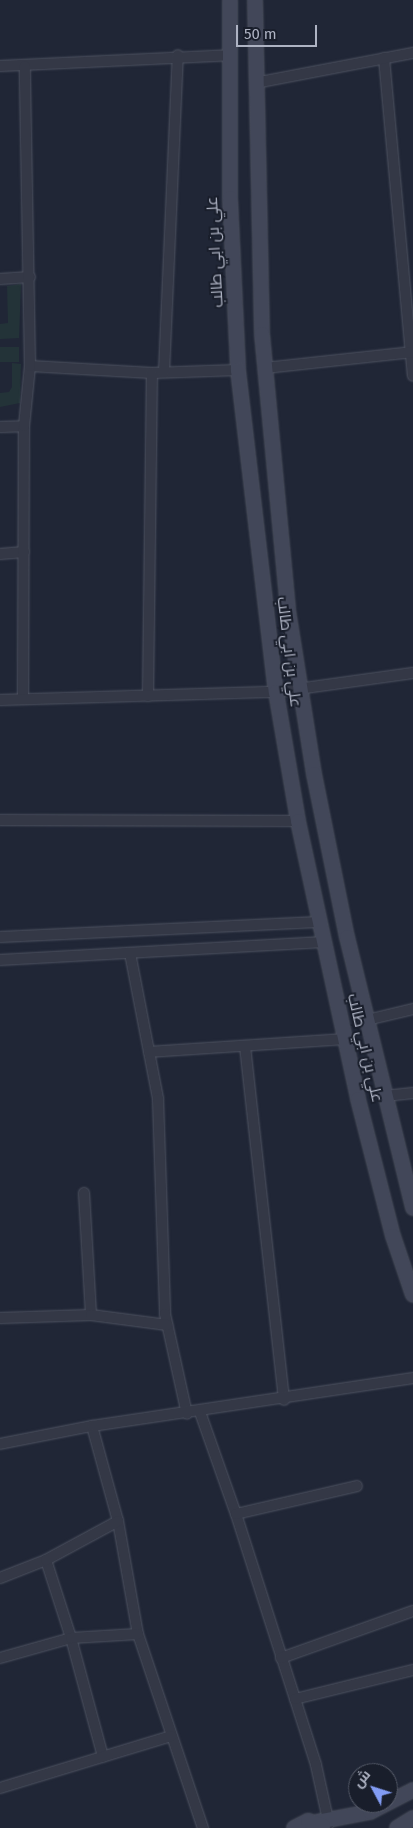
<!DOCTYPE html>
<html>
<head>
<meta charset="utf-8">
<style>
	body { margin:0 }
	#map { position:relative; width:413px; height:1828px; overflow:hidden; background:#202636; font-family:"Fira Sans",Cairo,sans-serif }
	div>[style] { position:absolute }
	.green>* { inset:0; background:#233338; transform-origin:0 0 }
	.roads { filter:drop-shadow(0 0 1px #4e5361) drop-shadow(0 0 1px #4e5361) }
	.street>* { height:10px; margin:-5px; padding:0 5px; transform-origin:5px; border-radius:5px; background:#343846 }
	.secondary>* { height:14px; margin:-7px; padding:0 7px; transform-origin:7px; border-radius:7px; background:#424759 }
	span { translate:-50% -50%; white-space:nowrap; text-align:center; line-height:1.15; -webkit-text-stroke:4px #191e2b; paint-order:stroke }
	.street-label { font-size:16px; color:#aeb3c3 }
	.north { position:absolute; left:348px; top:1763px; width:50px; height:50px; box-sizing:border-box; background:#191e2b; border:1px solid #555a68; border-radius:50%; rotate:310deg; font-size:14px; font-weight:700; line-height:20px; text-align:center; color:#aeb3c3 }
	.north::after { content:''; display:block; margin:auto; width:18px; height:22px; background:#829cf4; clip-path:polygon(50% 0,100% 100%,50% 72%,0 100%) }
	.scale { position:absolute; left:236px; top:25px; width:81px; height:22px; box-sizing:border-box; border:2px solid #aeb3c3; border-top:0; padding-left:6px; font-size:15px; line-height:18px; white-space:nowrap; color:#aeb3c3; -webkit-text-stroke:4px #191e2b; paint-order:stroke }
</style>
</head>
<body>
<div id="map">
	<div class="green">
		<i style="clip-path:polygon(21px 284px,19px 338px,0 339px,0 324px,8px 323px,7px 286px)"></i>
		<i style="left:19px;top:347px;width:15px;height:19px;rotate:90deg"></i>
		<i style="clip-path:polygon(12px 363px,21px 364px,20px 403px,0 407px,0 393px,9px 392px,12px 387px)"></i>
	</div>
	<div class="roads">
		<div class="street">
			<i style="left:384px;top:58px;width:319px;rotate:84.8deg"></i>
			<i style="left:0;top:66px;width:230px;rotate:-2.7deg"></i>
			<i style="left:255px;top:83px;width:161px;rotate:-10.8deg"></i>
			<i style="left:0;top:279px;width:30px;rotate:-4deg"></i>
			<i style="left:30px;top:366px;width:122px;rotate:3.3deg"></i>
			<i style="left:152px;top:373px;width:86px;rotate:-2deg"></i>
			<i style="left:265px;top:368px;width:149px;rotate:-6.2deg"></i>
			<i style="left:164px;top:372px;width:317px;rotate:-87.5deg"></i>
			<i style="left:0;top:427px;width:24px;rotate:-2deg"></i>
			<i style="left:0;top:554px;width:24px;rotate:-5deg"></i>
			<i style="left:148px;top:696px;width:323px;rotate:-89.3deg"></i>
			<i style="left:23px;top:699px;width:273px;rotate:-89.8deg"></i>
			<i style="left:24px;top:426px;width:60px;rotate:-84.3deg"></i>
			<i style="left:30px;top:366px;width:300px;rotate:-91deg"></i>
			<i style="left:0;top:700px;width:276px;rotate:-1.7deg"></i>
			<i style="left:276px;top:692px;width:138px;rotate:-7.9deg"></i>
			<i style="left:0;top:820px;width:298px;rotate:0.2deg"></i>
			<i style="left:0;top:937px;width:319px;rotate:-2.7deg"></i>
			<i style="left:130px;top:953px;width:149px;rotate:79.1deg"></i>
			<i style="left:158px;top:1099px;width:215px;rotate:88.1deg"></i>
			<i style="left:165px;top:1314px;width:102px;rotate:77.6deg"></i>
			<i style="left:0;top:960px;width:324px;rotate:-3.2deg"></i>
			<i style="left:367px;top:1020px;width:47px;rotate:-13.4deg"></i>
			<i style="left:245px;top:1046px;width:356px;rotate:83.7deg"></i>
			<i style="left:149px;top:1052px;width:196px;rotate:-3.8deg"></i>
			<i style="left:385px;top:1096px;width:28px;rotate:-6deg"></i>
			<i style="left:84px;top:1193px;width:122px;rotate:86.7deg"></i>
			<i style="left:0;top:1318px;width:91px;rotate:-1.9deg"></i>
			<i style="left:91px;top:1315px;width:77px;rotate:7.5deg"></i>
			<i style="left:200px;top:1412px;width:108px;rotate:70.6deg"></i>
			<i style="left:236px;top:1514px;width:263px;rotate:72.3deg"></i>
			<i style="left:316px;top:1765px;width:60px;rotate:77.6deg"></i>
			<i style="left:92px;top:1426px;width:98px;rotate:74.7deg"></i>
			<i style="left:118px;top:1521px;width:115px;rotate:80deg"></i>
			<i style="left:138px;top:1634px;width:205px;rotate:71.5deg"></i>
			<i style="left:0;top:1444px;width:94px;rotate:-11.1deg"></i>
			<i style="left:92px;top:1426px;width:325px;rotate:-8.5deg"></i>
			<i style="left:236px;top:1514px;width:124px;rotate:-13deg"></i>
			<i style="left:46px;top:1560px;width:82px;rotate:72.2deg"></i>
			<i style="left:71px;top:1638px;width:123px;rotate:74.9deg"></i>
			<i style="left:0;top:1578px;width:49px;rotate:-21.4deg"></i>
			<i style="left:46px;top:1560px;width:82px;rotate:-28.4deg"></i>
			<i style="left:0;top:1658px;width:74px;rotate:-15.7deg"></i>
			<i style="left:71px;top:1638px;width:67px;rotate:-3.4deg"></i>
			<i style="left:281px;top:1658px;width:140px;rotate:-19.6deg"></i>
			<i style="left:295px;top:1699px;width:122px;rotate:-13.8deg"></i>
			<i style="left:0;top:1788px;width:179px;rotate:-16.9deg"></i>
		</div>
		<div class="secondary">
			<i style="left:230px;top:0;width:198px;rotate:90deg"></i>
			<i style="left:230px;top:198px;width:172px;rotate:87.3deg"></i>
			<i style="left:238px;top:370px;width:324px;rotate:83.3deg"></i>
			<i style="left:276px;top:692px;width:131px;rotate:80.3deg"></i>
			<i style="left:298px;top:821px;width:284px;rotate:77.8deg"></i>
			<i style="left:358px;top:1099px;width:141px;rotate:75.7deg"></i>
			<i style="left:393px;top:1236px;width:62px;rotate:71.3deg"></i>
			<i style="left:255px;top:0;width:334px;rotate:88.8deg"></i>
			<i style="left:262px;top:334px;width:277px;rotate:84.6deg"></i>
			<i style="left:288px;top:610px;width:166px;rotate:81deg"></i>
			<i style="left:314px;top:774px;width:166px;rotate:78.6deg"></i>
			<i style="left:347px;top:937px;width:279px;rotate:76.3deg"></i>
			<i style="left:317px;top:1822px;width:54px;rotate:-10.7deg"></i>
			<i style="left:370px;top:1812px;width:48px;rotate:-27.1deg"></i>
			<i style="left:294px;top:1828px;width:16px;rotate:-27deg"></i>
			<i style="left:308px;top:1821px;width:16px;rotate:18deg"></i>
			<i style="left:397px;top:1828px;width:19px;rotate:-32deg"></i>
		</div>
	</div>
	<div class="street-label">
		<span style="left:215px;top:252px;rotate:-93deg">علي بن ابي طالب</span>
		<span style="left:289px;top:652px;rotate:83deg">علي بن ابي طالب</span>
		<span style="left:365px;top:1048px;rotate:77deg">علي بن ابي طالب</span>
	</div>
	<div class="north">ش</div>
	<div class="scale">50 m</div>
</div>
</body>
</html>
